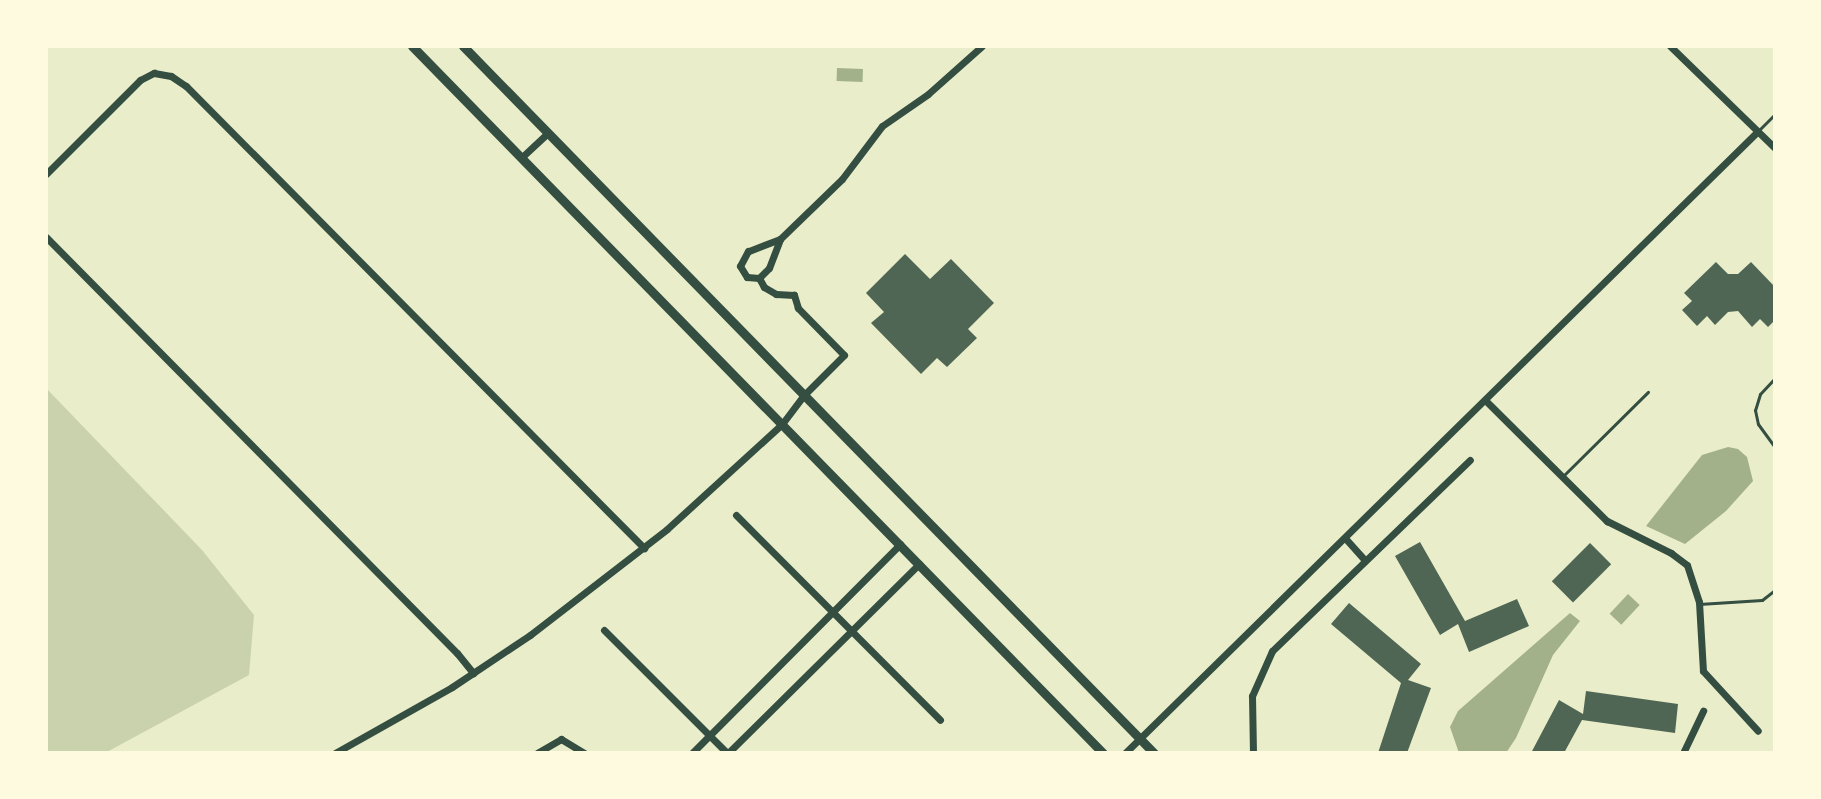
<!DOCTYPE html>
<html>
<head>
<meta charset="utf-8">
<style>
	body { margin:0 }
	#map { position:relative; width:1821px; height:799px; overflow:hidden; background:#e9edc9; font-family:Karla,sans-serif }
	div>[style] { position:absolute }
	.green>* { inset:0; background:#cad2ad }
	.water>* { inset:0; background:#a3b18a; transform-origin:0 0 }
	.building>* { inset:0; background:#4f6655; transform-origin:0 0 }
	.service>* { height:3px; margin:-1.5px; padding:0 1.5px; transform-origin:1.5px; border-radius:1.5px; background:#344e41 }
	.minor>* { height:7px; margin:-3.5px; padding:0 3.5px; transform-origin:3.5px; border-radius:3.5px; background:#344e41 }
	.secondary>* { height:9px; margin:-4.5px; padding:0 4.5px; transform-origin:4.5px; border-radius:4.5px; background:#344e41 }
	span { translate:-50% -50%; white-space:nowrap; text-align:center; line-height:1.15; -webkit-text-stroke:6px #fefae0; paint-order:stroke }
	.frame { position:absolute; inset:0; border:48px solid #fefae0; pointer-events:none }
</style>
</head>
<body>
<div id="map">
	<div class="green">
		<i style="clip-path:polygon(46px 388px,202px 550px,254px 615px,249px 675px,105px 753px,46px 753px)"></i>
	</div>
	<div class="water">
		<i style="left:837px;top:68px;width:26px;height:13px;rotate:2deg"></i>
		<i style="clip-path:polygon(1728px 447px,1738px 449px,1747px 457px,1753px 481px,1726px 511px,1685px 544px,1646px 526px,1702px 455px)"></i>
		<i style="left:1628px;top:594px;width:16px;height:27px;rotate:43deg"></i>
		<i style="clip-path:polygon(1570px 613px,1580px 621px,1553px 655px,1516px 738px,1506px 753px,1459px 753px,1450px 727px,1458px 711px)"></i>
	</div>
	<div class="building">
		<i style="clip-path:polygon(905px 254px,930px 279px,951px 259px,994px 303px,968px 329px,977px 338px,947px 367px,937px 358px,921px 374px,871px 323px,884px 312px,866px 293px)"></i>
		<i style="clip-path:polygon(1716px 262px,1728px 274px,1738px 274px,1751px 262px,1775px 287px,1775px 320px,1768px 327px,1760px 319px,1752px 327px,1738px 311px,1728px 312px,1715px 325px,1707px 316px,1697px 326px,1682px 310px,1692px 301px,1684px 293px)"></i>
		<i style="clip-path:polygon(1420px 542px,1465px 621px,1517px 599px,1529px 626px,1469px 652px,1458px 624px,1440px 635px,1395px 556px)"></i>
		<i style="left:1590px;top:543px;width:30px;height:54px;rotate:45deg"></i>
		<i style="clip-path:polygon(1349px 603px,1421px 664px,1408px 680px,1431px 688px,1407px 753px,1378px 753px,1401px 683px,1331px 624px)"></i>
		<i style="clip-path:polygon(1586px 691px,1678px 704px,1675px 733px,1582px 720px,1564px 753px,1531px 753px,1559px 700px,1583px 714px)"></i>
	</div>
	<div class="service">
		<i style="left:1758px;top:131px;width:24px;rotate:-45deg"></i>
		<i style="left:1775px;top:378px;width:22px;rotate:133deg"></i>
		<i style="left:1760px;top:394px;width:17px;rotate:107deg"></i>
		<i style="left:1755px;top:410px;width:14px;rotate:78deg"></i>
		<i style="left:1758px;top:424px;width:29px;rotate:54deg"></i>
		<i style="left:1562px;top:477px;width:121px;rotate:-44.7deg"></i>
		<i style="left:1699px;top:604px;width:63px;rotate:-3.6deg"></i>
		<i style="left:1762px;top:600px;width:16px;rotate:-38deg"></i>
	</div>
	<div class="minor">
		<i style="left:1670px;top:46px;width:146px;rotate:44.2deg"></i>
		<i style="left:522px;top:157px;width:35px;rotate:-43deg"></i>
		<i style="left:46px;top:174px;width:133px;rotate:-45deg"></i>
		<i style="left:140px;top:80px;width:16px;rotate:-27deg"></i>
		<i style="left:154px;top:73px;width:17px;rotate:10deg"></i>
		<i style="left:171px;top:76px;width:18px;rotate:34deg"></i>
		<i style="left:186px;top:86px;width:651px;rotate:45.25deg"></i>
		<i style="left:46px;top:237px;width:585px;rotate:45.35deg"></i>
		<i style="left:457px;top:653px;width:26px;rotate:51deg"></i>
		<i style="left:780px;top:239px;width:34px;rotate:159deg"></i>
		<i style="left:748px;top:251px;width:17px;rotate:118deg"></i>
		<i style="left:740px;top:266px;width:13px;rotate:58deg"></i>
		<i style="left:747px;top:277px;width:12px;rotate:5deg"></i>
		<i style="left:759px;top:278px;width:14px;rotate:-45deg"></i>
		<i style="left:769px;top:268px;width:31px;rotate:-69deg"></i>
		<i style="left:780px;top:239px;width:86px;rotate:-44.1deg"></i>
		<i style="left:842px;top:179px;width:66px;rotate:-53deg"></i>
		<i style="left:882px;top:126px;width:56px;rotate:-34.8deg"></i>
		<i style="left:928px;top:94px;width:72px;rotate:-41.6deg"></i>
		<i style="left:1485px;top:400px;width:172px;rotate:44.8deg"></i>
		<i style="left:1607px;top:521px;width:72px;rotate:26.6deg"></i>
		<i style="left:1671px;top:553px;width:20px;rotate:37deg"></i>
		<i style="left:1687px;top:565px;width:39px;rotate:72deg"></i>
		<i style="left:1699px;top:602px;width:69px;rotate:86.7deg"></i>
		<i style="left:1703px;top:671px;width:81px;rotate:47.5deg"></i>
		<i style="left:736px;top:515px;width:289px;rotate:45.1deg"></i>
		<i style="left:1345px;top:538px;width:30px;rotate:48deg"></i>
		<i style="left:604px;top:630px;width:174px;rotate:45deg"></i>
		<i style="left:335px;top:753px;width:134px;rotate:-29.4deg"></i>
		<i style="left:452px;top:687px;width:94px;rotate:-33.7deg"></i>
		<i style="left:530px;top:635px;width:173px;rotate:-37.7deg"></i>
		<i style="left:667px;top:529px;width:156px;rotate:-42.4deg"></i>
		<i style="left:782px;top:424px;width:35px;rotate:-53deg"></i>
		<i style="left:803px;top:396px;width:58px;rotate:-45deg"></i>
		<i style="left:844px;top:355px;width:66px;rotate:-134.4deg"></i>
		<i style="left:798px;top:308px;width:14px;rotate:-107deg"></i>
		<i style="left:794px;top:295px;width:18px;rotate:-177deg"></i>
		<i style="left:776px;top:294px;width:14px;rotate:-150deg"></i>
		<i style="left:764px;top:287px;width:10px;rotate:-119deg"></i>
		<i style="left:537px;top:753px;width:28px;rotate:-30deg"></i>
		<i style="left:561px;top:739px;width:27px;rotate:31deg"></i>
		<i style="left:692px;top:753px;width:295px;rotate:-45.1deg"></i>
		<i style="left:728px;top:753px;width:269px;rotate:-44.7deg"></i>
		<i style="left:1125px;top:753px;width:885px;rotate:-44.5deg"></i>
		<i style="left:1253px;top:753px;width:57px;rotate:-91deg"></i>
		<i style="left:1252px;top:696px;width:49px;rotate:-66deg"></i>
		<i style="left:1272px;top:651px;width:275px;rotate:-44deg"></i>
		<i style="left:1683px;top:753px;width:47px;rotate:-64.5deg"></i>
	</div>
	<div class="secondary">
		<i style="left:412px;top:46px;width:989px;rotate:45.66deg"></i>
		<i style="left:463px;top:46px;width:989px;rotate:45.66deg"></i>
	</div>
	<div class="frame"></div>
</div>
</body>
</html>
